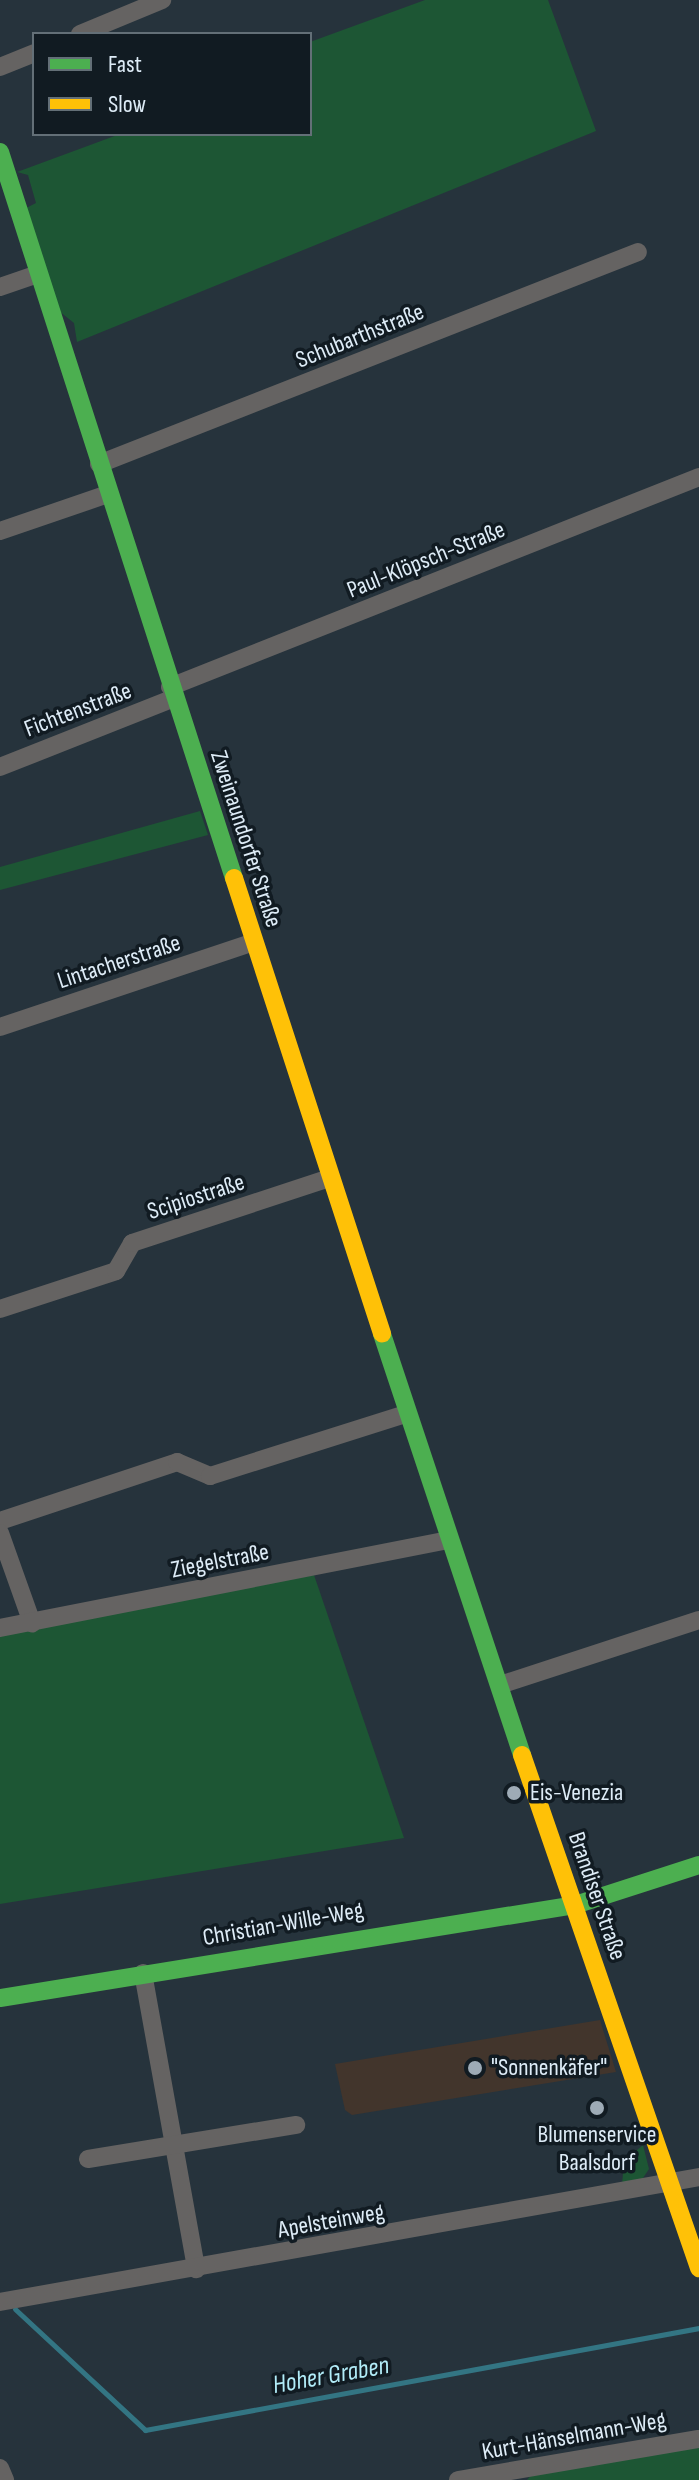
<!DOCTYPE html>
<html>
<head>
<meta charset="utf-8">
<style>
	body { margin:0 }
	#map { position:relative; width:699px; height:2480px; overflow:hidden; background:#26333c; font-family:"Sofia Sans Condensed",sans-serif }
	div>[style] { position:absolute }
	.education>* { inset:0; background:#42352c }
	.green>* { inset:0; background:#1d5634 }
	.stream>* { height:5px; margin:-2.5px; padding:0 2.5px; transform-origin:2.5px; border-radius:2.5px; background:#337583 }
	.street>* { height:18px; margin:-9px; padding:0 9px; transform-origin:9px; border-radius:9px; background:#656362 }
	.fast>* { height:18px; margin:-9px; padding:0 9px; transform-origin:9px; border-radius:9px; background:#4caf50 }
	.slow>* { height:18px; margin:-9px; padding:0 9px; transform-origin:9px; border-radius:9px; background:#ffc107 }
	.dots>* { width:22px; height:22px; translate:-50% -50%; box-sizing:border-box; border:4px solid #111b22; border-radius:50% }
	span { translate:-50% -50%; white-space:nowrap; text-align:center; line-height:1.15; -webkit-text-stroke:7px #111b22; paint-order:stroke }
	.street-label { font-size:24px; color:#deecf7 }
	.poi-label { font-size:24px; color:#deecf7 }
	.left { translate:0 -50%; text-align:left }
	.water-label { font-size:26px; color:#b1ecf8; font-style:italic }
	.legend { position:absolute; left:32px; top:32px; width:280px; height:104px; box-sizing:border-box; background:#111b22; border:2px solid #636f77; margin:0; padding:10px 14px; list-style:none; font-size:24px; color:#deecf7 }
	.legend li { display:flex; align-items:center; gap:16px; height:40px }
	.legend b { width:40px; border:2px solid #636f77 }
</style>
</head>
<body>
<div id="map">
	<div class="education">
		<i style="clip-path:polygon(600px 2020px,616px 2072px,352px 2115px,345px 2110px,335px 2064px)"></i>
	</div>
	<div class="green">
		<i style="clip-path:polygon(425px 0,548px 0,596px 131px,77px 342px,74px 323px,59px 311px,26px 208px,36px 203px,28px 175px,17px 172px,120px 134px,310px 134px,310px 42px)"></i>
		<i style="clip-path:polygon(200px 811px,208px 835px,0 890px,0 867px)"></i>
		<i style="clip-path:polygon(314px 1575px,404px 1838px,0 1904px,0 1632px)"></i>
		<i style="clip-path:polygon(643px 2145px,649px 2169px,641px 2181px,622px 2185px,624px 2161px)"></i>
		<i style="clip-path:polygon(699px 2445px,699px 2480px,527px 2480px,532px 2474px)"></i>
	</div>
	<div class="stream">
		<i style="left:15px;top:2309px;width:178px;rotate:42.9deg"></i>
		<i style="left:145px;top:2430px;width:563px;rotate:-10.43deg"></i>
	</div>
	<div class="street">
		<i style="left:80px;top:34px;width:89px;rotate:-22.5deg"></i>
		<i style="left:0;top:67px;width:37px;rotate:-22deg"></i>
		<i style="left:0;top:287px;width:40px;rotate:-18.9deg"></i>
		<i style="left:99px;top:464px;width:579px;rotate:-21.47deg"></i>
		<i style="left:0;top:531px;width:114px;rotate:-18.9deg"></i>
		<i style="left:170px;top:687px;width:569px;rotate:-21.65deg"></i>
		<i style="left:0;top:767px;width:187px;rotate:-21.6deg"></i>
		<i style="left:0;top:1027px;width:268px;rotate:-18.5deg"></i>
		<i style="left:0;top:1309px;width:122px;rotate:-18.1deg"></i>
		<i style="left:116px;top:1271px;width:32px;rotate:-60deg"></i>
		<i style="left:132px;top:1243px;width:208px;rotate:-18.2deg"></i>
		<i style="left:0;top:1521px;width:187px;rotate:-18.4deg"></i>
		<i style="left:177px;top:1462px;width:36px;rotate:23deg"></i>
		<i style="left:210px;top:1476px;width:206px;rotate:-17.6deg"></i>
		<i style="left:0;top:1533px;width:96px;rotate:70.4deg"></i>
		<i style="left:0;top:1628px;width:457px;rotate:-11.1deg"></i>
		<i style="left:500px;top:1685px;width:209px;rotate:-18.1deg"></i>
		<i style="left:143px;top:1973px;width:301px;rotate:79.8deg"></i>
		<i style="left:88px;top:2159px;width:211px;rotate:-9.3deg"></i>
		<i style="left:0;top:2302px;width:710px;rotate:-10.14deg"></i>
		<i style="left:0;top:2468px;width:13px;rotate:67deg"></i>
		<i style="left:458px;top:2480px;width:244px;rotate:-9.7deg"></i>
	</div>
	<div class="fast">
		<i style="left:0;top:152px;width:763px;rotate:72.14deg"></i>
		<i style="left:382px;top:1334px;width:444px;rotate:71.6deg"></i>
		<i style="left:0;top:1998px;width:582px;rotate:-9.19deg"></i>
		<i style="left:575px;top:1905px;width:130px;rotate:-17.9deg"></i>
	</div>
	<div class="slow">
		<i style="left:234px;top:878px;width:479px;rotate:72deg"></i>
		<i style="left:522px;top:1755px;width:543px;rotate:70.96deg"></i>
	</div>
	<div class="dots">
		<i style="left:514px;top:1793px;background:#9eabb6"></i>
		<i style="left:475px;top:2068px;background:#9eabb6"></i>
		<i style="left:597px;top:2108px;background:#9eabb6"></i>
	</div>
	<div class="street-label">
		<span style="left:360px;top:336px;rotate:-22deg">Schubarthstraße</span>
		<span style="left:426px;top:560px;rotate:-22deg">Paul-Klöpsch-Straße</span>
		<span style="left:78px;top:710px;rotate:-21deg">Fichtenstraße</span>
		<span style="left:246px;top:839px;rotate:72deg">Zweinaundorfer Straße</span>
		<span style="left:119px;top:962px;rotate:-18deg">Lintacherstraße</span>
		<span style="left:196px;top:1197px;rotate:-18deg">Scipiostraße</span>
		<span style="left:220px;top:1561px;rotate:-11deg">Ziegelstraße</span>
		<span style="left:597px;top:1896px;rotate:71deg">Brandiser Straße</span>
		<span style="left:283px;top:1924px;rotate:-10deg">Christian-Wille-Weg</span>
		<span style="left:331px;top:2221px;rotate:-10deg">Apelsteinweg</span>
		<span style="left:574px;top:2436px;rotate:-10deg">Kurt-Hänselmann-Weg</span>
	</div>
	<div class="poi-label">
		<span class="left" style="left:530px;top:1793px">Eis-Venezia</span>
		<span class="left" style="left:491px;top:2068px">"Sonnenkäfer"</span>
		<span style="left:597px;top:2149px">Blumenservice<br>Baalsdorf</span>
	</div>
	<div class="water-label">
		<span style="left:331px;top:2376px;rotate:-10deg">Hoher Graben</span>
	</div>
	<ul class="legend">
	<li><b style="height:10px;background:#4caf50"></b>Fast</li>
	<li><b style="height:10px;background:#ffc107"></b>Slow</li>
	</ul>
</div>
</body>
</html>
